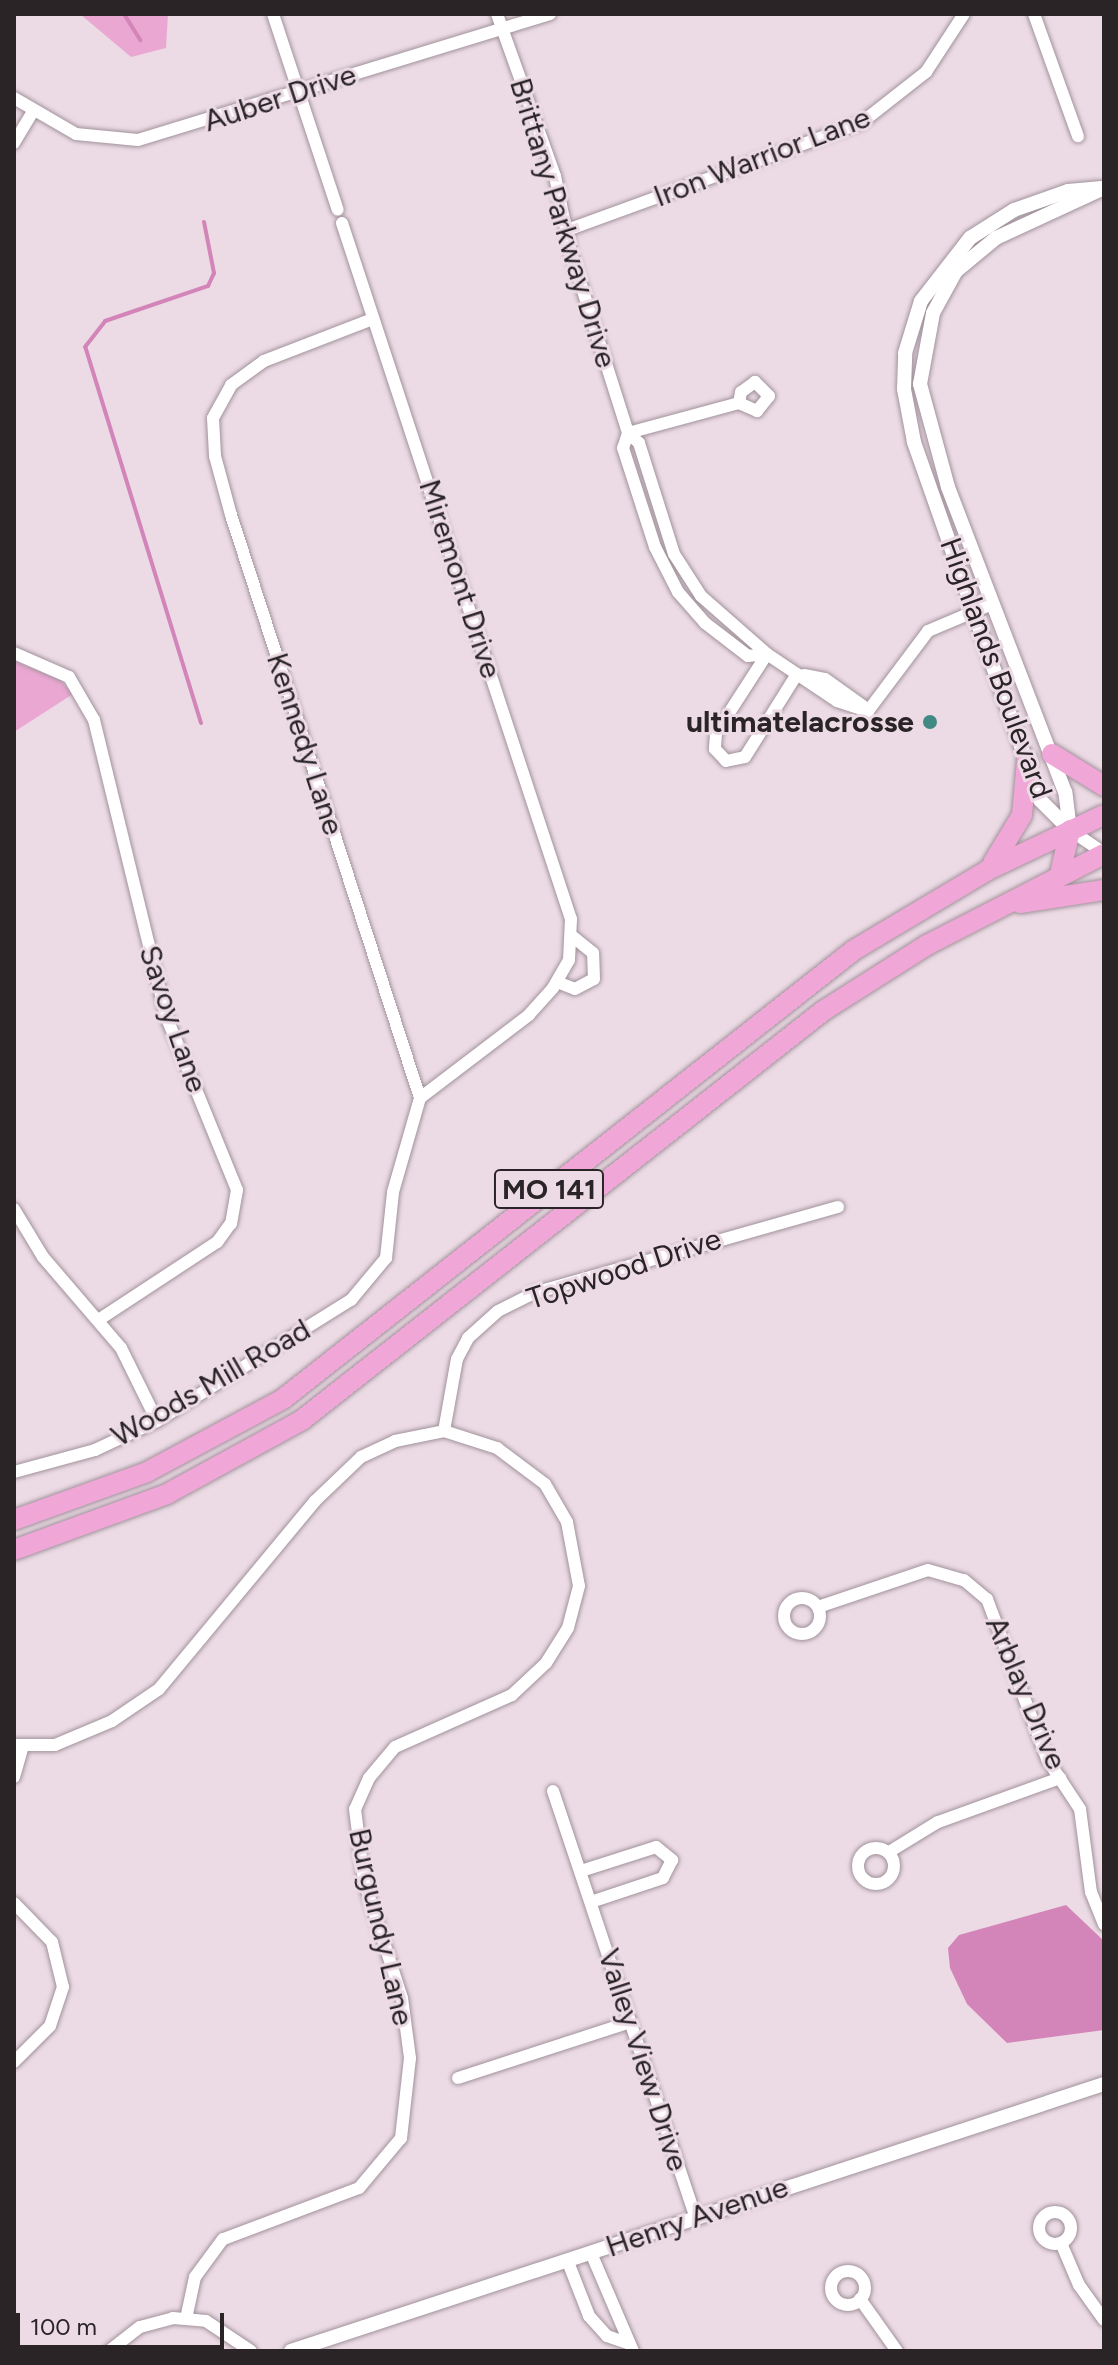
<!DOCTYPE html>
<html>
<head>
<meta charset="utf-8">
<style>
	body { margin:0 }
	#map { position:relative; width:1118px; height:2365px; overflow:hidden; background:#ecdbe5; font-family:Figtree,sans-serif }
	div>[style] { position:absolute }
	.green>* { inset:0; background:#eaa7d2 }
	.water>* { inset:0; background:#d384b8 }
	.stream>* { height:4px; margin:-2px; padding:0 2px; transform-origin:2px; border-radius:2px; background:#d384b8 }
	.roads { filter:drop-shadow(0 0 2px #a1929b) drop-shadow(0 0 2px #a1929b) }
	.minor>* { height:12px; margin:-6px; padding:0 6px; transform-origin:6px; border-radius:6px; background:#fff }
	.minor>.ring { margin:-6px; padding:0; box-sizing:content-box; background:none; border:12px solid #fff; border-radius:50% }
	.tertiary>* { height:14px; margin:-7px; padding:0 7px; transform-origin:7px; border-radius:7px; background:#fff }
	.trunk>* { height:20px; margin:-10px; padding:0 10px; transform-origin:10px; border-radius:10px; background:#f0a6d6 }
	.dots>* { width:22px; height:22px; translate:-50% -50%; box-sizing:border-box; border:4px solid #ecdbe5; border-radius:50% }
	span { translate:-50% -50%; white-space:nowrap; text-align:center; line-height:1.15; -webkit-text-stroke:6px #ecdbe5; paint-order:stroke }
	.shield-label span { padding:2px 6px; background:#ecdbe5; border:2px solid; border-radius:6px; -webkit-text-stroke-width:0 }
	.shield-label { font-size:28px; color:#2a2427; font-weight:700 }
	.street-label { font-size:30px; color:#2a2427 }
	.poi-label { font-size:30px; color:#2a2427; font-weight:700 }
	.right { translate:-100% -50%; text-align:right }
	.frame { position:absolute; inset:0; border:16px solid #2a2427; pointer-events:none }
	.scale { position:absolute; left:16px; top:2313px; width:208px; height:36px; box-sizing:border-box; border:4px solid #2a2427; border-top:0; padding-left:10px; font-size:24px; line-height:28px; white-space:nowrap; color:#2a2427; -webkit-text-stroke:6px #ecdbe5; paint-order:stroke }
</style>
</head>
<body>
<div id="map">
	<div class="green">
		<i style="clip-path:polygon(80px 14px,168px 14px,166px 48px,131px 57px)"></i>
		<i style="clip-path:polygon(14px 661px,60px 680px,73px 694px,14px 732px)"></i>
	</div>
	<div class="water">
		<i style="clip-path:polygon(1066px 1905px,1104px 1941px,1104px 2030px,1007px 2043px,967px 2004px,950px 1968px,948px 1948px,959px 1935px)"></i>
	</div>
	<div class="stream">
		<i style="left:124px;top:14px;width:31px;rotate:58deg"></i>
		<i style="left:201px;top:723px;width:393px;rotate:-107.1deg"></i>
		<i style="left:85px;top:347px;width:33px;rotate:-52deg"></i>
		<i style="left:105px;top:321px;width:109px;rotate:-18.8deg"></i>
		<i style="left:208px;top:286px;width:14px;rotate:-65deg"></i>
		<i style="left:214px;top:273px;width:52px;rotate:-101.1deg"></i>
	</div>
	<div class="roads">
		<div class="minor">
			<i style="left:273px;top:14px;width:206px;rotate:71.7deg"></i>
			<i style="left:497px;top:14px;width:172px;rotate:70.3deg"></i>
			<i style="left:555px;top:176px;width:79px;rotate:78.3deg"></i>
			<i style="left:571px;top:253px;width:189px;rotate:72.4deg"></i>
			<i style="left:628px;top:433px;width:15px;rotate:42deg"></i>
			<i style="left:639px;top:443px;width:116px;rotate:72.5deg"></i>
			<i style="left:674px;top:554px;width:50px;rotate:57.3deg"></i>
			<i style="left:701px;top:596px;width:88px;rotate:41.3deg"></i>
			<i style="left:767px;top:654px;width:84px;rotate:33.9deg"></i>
			<i style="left:837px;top:701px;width:33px;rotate:18deg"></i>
			<i style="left:1034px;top:14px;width:130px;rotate:70.2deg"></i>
			<i style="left:14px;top:98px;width:72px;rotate:30.1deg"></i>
			<i style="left:76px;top:134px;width:62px;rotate:5.5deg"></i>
			<i style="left:138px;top:140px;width:431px;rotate:-17deg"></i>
			<i style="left:14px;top:143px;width:35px;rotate:-59deg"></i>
			<i style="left:342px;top:223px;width:733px;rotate:71.79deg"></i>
			<i style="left:571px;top:919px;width:41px;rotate:92.8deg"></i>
			<i style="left:569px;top:960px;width:32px;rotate:120deg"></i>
			<i style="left:553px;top:988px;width:36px;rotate:132deg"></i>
			<i style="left:529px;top:1015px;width:137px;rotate:142.7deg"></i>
			<i style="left:567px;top:230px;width:313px;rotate:-20deg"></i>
			<i style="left:861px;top:123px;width:83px;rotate:-38.1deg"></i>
			<i style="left:926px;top:72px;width:69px;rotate:-56.8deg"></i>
			<i style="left:628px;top:433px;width:16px;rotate:108deg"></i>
			<i style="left:623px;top:448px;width:104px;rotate:72.1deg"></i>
			<i style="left:655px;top:547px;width:51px;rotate:62.9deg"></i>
			<i style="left:678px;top:592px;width:41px;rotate:48.9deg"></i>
			<i style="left:705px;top:623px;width:54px;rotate:37.5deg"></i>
			<i style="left:748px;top:656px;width:19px;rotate:-6deg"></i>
			<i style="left:628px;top:433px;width:115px;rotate:-15.1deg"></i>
			<i style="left:739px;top:403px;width:20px;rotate:24deg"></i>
			<i style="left:757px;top:411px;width:19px;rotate:-51deg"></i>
			<i style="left:769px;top:396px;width:20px;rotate:-135deg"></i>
			<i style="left:755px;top:382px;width:17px;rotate:144deg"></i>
			<i style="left:741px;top:392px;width:11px;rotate:100deg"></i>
			<i style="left:14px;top:653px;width:60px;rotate:23.6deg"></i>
			<i style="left:69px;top:677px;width:50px;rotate:59.8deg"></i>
			<i style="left:94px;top:720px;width:305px;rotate:76.3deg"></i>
			<i style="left:166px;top:1016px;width:188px;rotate:67.8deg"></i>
			<i style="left:237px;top:1190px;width:34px;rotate:100deg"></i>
			<i style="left:231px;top:1223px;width:24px;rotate:126deg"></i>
			<i style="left:217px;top:1242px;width:140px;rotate:146.7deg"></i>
			<i style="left:767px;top:654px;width:94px;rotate:122.8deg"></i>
			<i style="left:716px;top:733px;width:16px;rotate:94deg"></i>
			<i style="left:715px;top:749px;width:16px;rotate:47deg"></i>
			<i style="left:726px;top:761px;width:19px;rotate:-12deg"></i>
			<i style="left:745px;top:757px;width:98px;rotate:-57.9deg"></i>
			<i style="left:804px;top:675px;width:21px;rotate:11deg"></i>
			<i style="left:825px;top:679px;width:52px;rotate:35.5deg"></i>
			<i style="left:868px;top:711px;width:100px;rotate:-53.1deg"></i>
			<i style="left:928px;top:631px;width:69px;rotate:-22.9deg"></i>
			<i style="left:1070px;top:830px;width:41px;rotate:34.1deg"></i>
			<i style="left:557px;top:982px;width:19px;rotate:21deg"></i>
			<i style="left:575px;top:989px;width:21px;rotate:-28deg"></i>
			<i style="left:594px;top:979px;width:26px;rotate:-92deg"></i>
			<i style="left:593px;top:953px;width:26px;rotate:-141deg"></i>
			<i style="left:14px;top:1209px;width:56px;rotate:58.9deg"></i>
			<i style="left:43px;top:1257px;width:120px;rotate:49.4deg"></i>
			<i style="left:121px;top:1348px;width:81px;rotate:63.7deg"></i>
			<i style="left:444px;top:1431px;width:73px;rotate:-79.8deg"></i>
			<i style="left:457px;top:1359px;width:24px;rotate:-62deg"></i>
			<i style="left:468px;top:1338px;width:40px;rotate:-42deg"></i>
			<i style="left:498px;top:1311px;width:40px;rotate:-26.6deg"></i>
			<i style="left:534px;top:1293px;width:316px;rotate:-15.8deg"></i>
			<i style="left:14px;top:1472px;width:84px;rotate:-15.2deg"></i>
			<i style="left:95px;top:1450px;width:68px;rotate:-25.1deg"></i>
			<i style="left:157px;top:1421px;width:229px;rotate:-32deg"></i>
			<i style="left:351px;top:1300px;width:55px;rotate:-50.2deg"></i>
			<i style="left:386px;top:1258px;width:66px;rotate:-83.9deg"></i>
			<i style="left:393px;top:1192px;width:98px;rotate:-74deg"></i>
			<i style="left:420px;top:1098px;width:613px;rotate:-107.96deg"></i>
			<i style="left:231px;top:515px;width:61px;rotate:-105.2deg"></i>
			<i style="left:215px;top:456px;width:38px;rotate:-93deg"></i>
			<i style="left:213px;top:418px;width:38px;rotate:-61deg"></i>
			<i style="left:231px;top:385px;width:41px;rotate:-36deg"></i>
			<i style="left:264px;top:361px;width:117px;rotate:-21.1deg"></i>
			<i class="ring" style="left:784px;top:1598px;width:24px;height:24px"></i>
			<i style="left:818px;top:1607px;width:116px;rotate:-18.6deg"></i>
			<i style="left:928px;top:1570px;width:37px;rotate:16deg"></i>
			<i style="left:964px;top:1580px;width:30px;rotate:40deg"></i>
			<i style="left:987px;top:1599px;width:171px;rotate:69.4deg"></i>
			<i style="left:1047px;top:1759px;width:60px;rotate:56.6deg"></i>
			<i style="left:1080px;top:1809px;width:84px;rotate:82.5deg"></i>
			<i style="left:1091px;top:1892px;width:35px;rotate:68deg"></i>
			<i style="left:14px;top:1745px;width:41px"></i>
			<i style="left:55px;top:1745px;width:62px;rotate:-22.8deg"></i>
			<i style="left:112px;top:1721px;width:57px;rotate:-34.2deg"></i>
			<i style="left:159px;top:1689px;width:244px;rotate:-50.3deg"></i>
			<i style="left:315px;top:1501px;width:64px;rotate:-43.7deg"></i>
			<i style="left:361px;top:1457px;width:38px;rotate:-25deg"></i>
			<i style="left:395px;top:1441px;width:50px;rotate:-11.5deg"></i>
			<i style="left:444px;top:1431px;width:56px;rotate:17.8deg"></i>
			<i style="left:497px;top:1448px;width:60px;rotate:36.9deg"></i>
			<i style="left:545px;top:1484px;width:44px;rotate:59.9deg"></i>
			<i style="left:567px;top:1522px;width:65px;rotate:79.4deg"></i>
			<i style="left:579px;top:1586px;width:43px;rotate:104.7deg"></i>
			<i style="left:568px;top:1628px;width:41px;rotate:122.2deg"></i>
			<i style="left:546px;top:1663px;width:47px;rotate:136.7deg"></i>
			<i style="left:512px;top:1695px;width:128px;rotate:156deg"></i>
			<i style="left:395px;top:1747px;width:40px;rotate:130deg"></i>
			<i style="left:369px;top:1778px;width:34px;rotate:114deg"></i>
			<i style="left:355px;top:1809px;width:73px;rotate:82.9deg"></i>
			<i style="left:364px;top:1881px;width:123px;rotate:72deg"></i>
			<i style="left:402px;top:1998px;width:61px;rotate:82.4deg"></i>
			<i style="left:410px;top:2058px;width:81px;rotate:96.4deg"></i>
			<i style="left:401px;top:2138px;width:65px;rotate:130deg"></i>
			<i style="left:359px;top:2188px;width:145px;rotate:159.4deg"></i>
			<i style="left:223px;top:2239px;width:47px;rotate:126.4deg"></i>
			<i style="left:195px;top:2277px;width:43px;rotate:102.1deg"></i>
			<i style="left:14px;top:1777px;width:32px;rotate:-74deg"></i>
			<i style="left:553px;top:1791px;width:450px;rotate:71.5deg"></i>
			<i class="ring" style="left:858px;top:1848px;width:24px;height:24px"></i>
			<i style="left:889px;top:1852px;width:57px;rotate:-31.5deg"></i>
			<i style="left:938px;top:1822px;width:130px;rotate:-19.8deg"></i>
			<i style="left:581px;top:1871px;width:79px;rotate:-17.7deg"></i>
			<i style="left:656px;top:1847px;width:21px;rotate:39deg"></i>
			<i style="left:672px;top:1860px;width:20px;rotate:117deg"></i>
			<i style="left:663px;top:1878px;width:76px;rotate:161.6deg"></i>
			<i style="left:14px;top:1903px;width:54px;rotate:45.7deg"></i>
			<i style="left:52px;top:1942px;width:46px;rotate:76.3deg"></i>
			<i style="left:63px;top:1987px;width:41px;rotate:108.4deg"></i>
			<i style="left:50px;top:2026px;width:51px;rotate:135deg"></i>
			<i style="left:458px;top:2078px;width:181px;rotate:-18deg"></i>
			<i class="ring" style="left:1039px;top:2212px;width:20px;height:20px"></i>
			<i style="left:1061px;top:2243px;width:46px;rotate:66.8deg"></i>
			<i style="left:1079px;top:2285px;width:43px;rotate:54.5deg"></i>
			<i style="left:591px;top:2253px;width:107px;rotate:66.8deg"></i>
			<i style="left:568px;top:2262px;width:58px;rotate:68.7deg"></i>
			<i style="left:589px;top:2316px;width:27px;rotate:48deg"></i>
			<i style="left:607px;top:2336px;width:21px;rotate:19deg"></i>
			<i class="ring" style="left:831px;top:2271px;width:22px;height:22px"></i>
			<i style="left:860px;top:2299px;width:64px;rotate:54.6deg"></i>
			<i style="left:109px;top:2351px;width:39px;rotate:-38deg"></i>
			<i style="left:140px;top:2327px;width:34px;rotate:-15deg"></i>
			<i style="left:173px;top:2318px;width:33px;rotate:5deg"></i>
			<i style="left:206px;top:2321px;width:54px;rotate:33.7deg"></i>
		</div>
		<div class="tertiary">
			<i style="left:1070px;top:830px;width:42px;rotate:-135deg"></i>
			<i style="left:1040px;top:800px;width:380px;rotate:-109.4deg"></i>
			<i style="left:914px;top:442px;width:54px;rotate:-100.7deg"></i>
			<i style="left:904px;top:389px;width:36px;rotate:-88deg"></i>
			<i style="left:905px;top:353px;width:54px;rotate:-72.9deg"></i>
			<i style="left:921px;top:301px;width:80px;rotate:-52.1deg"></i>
			<i style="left:970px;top:238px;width:52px;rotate:-32.5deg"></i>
			<i style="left:1014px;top:210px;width:57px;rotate:-19.4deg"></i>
			<i style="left:1068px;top:191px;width:34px;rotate:-5deg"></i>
			<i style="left:1070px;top:830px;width:38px;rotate:-97deg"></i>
			<i style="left:1065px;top:792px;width:327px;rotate:-111deg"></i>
			<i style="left:948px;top:487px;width:107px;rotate:-105.2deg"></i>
			<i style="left:920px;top:384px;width:72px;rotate:-79.6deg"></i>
			<i style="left:933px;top:313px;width:48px;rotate:-61.3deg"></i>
			<i style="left:956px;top:271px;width:52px;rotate:-39.5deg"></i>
			<i style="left:996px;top:238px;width:115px;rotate:-24.8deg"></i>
			<i style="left:291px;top:2351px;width:856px;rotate:-18.18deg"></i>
		</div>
		<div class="trunk">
			<i style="left:1052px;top:754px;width:61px;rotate:31.6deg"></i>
			<i style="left:993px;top:863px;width:56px;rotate:-58.9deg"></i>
			<i style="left:1022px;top:815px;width:55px;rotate:-84.8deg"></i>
			<i style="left:1060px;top:874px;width:45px;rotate:-77.2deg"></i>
			<i style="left:1020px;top:903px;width:85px;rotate:-8.8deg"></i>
			<i style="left:14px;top:1520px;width:141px;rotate:-19.8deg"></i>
			<i style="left:147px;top:1472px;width:154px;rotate:-28.2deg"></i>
			<i style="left:283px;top:1399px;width:726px;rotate:-38.18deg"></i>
			<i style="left:854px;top:950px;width:156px;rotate:-30.8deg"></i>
			<i style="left:988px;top:870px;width:128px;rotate:-25.4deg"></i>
			<i style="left:14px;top:1550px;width:163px;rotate:-20.1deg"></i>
			<i style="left:167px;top:1494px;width:154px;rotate:-28.7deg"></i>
			<i style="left:302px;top:1420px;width:662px;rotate:-38.13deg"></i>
			<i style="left:823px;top:1011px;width:123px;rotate:-32.4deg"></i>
			<i style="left:927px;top:945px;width:199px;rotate:-27.2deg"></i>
		</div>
	</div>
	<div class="dots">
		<i style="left:930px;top:722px;background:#418985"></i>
	</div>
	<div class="shield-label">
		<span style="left:549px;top:1189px">MO 141</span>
	</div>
	<div class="street-label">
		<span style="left:280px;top:98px;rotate:-18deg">Auber Drive</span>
		<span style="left:762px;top:157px;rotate:-21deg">Iron Warrior Lane</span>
		<span style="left:563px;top:223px;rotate:73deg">Brittany Parkway Drive</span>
		<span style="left:460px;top:579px;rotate:72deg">Miremont Drive</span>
		<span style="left:996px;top:668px;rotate:70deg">Highlands Boulevard</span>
		<span style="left:305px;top:744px;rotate:72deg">Kennedy Lane</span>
		<span style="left:173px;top:1019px;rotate:71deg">Savoy Lane</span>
		<span style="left:624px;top:1269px;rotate:-18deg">Topwood Drive</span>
		<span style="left:211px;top:1383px;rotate:-30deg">Woods Mill Road</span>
		<span style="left:1026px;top:1693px;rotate:67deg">Arblay Drive</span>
		<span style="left:381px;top:1927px;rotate:77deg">Burgundy Lane</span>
		<span style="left:643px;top:2060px;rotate:72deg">Valley View Drive</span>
		<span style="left:697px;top:2217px;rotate:-19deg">Henry Avenue</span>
	</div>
	<div class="poi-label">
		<span class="right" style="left:914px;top:722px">ultimatelacrosse</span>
	</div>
	<div class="frame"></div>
	<div class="scale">100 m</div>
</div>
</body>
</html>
